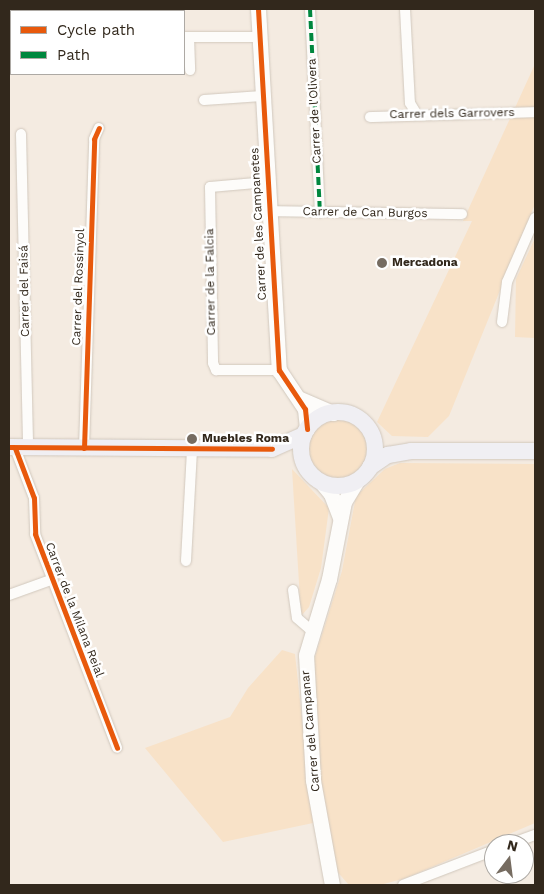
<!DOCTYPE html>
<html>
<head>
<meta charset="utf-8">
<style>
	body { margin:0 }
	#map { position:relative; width:544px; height:894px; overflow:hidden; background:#f4ebe1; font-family:"Work Sans",sans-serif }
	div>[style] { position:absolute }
	.green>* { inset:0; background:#f8e2c8 }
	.round { border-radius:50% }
	.roads { filter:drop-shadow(0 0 1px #d1c8bd) drop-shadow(0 0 1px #d1c8bd) }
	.street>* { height:10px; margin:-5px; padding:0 5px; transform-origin:5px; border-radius:5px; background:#fdfcfa }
	.secondary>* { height:15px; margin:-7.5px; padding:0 7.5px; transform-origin:7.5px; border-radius:7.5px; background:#fdfcfa }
	.primary>* { height:16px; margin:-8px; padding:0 8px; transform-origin:8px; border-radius:8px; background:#f0eff3 }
	.primary>.ring { margin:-8px; padding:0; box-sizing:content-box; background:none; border:16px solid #f0eff3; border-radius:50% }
	.quiet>* { height:4px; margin-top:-2px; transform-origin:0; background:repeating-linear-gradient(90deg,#00873e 0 8px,transparent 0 12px) }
	.cycleway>* { height:5px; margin:-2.5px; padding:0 2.5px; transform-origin:2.5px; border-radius:2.5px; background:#e8590c }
	.dots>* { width:14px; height:14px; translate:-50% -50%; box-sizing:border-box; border:2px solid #fff; border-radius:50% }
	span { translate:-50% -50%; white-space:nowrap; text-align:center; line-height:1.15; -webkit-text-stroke:5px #fff; paint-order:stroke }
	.street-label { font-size:12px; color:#32281c }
	.poi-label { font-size:12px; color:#32281c; font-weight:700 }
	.left { translate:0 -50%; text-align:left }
	.frame { position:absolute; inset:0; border:10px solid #32281c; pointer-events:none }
	.legend { position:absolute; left:10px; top:10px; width:175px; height:65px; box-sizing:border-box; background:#fff; border:1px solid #ada9a4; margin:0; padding:6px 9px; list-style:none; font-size:15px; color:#32281c }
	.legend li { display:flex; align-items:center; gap:10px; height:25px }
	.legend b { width:25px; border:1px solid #ada9a4 }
	.north { position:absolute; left:484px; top:834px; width:50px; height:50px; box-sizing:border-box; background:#fff; border:1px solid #ada9a4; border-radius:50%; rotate:15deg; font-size:14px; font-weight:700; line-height:20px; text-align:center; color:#32281c }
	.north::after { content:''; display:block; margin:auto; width:18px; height:22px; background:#766c61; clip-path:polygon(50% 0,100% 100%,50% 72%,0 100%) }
</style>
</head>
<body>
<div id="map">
	<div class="green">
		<i style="clip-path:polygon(535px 64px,535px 204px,449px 416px,428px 437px,392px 436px,377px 422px,472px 221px,463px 221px)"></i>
		<i style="clip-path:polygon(535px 238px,535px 338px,515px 337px,516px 279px)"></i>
		<i class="round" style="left:307px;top:419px;width:60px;height:60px"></i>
		<i style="clip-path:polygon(400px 463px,535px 464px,535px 823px,406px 878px,380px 885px,349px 885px,334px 868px,321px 781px,314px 660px,342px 571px,356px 496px,385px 469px)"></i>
		<i style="clip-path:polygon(292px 469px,329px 508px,321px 568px,309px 607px,301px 616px)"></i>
		<i style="clip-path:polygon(282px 650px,295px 654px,313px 823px,223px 842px,145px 748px,230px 717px,248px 688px)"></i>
	</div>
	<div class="roads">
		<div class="street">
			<i style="left:310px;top:9px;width:204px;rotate:87.2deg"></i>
			<i style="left:405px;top:9px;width:94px;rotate:87deg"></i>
			<i style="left:410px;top:103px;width:12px;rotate:59deg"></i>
			<i style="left:184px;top:37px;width:76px"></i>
			<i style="left:189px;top:37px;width:33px;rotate:88deg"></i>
			<i style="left:204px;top:100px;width:58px;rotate:-3.9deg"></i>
			<i style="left:370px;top:117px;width:165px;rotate:-1.7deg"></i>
			<i style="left:21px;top:134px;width:314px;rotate:88.7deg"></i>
			<i style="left:267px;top:182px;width:57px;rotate:175deg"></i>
			<i style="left:210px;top:187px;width:176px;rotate:89deg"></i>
			<i style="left:213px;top:363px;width:8px;rotate:67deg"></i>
			<i style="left:216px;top:370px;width:63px"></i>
			<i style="left:268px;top:211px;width:194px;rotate:0.9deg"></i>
			<i style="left:502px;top:322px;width:40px;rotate:-82.9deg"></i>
			<i style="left:507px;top:282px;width:70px;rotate:-66.4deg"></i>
			<i style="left:15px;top:448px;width:53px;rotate:69.2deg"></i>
			<i style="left:34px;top:498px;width:36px;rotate:88deg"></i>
			<i style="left:35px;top:534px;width:229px;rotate:69deg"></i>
			<i style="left:84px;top:448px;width:309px;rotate:-88.1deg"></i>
			<i style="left:94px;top:139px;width:12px;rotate:-66deg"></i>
			<i style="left:186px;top:561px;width:112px;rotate:-86.9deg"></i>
			<i style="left:293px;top:590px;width:28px;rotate:82deg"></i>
			<i style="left:297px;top:618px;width:18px;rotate:41deg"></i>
			<i style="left:9px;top:595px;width:45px;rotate:-19.7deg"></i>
			<i style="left:510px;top:844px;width:27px;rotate:-20deg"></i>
			<i style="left:403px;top:885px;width:97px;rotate:-21deg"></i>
		</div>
		<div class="secondary">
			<i style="left:258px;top:9px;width:362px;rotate:86.7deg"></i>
			<i style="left:279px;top:370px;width:47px;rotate:56.3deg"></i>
			<i style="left:305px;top:409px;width:20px;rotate:84deg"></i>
			<i style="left:300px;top:399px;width:36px;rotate:23deg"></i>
			<i style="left:321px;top:482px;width:16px;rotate:50deg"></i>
			<i style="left:331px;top:494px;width:25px;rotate:69deg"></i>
			<i style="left:332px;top:885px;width:107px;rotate:-100.3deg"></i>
			<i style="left:313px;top:780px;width:125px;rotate:-93.2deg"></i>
			<i style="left:306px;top:655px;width:79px;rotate:-73.2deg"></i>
			<i style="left:329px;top:579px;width:78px;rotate:-79deg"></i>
			<i style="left:344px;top:502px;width:23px;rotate:-59deg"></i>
		</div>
		<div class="primary">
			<i class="ring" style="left:301px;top:412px;width:58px;height:58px"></i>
			<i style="left:9px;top:447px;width:263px;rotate:0.4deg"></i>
			<i style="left:272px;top:449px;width:35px;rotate:-24deg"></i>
			<i style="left:370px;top:467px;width:22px;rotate:-34deg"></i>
			<i style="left:388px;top:455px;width:23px;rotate:-10deg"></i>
			<i style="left:411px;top:451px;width:124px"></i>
		</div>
	</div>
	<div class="quiet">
		<i style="left:310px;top:9px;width:204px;rotate:87.2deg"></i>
	</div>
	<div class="cycleway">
		<i style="left:258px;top:9px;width:362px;rotate:86.7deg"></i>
		<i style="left:279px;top:370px;width:47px;rotate:56.3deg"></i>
		<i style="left:305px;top:409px;width:20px;rotate:84deg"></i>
		<i style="left:9px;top:447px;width:263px;rotate:0.4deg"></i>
		<i style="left:15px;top:448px;width:53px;rotate:69.2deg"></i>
		<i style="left:34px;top:498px;width:36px;rotate:88deg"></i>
		<i style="left:35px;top:534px;width:229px;rotate:69deg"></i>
		<i style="left:84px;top:448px;width:309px;rotate:-88.1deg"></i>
		<i style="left:94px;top:139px;width:12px;rotate:-66deg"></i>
	</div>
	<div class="dots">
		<i style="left:382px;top:263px;background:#766c61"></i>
		<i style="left:192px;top:439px;background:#766c61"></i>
	</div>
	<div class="street-label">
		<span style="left:315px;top:111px;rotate:-93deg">Carrer de l'Olivera</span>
		<span style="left:452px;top:114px;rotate:-1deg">Carrer dels Garrovers</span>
		<span style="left:365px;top:213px;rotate:1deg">Carrer de Can Burgos</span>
		<span style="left:259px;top:224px;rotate:-93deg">Carrer de les Campanetes</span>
		<span style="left:211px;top:282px;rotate:-91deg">Carrer de la Falcia</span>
		<span style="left:79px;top:287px;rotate:-88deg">Carrer del Rossinyol</span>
		<span style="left:25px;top:291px;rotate:-91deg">Carrer del Faisá</span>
		<span style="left:74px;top:610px;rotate:69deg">Carrer de la Milana Reial</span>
		<span style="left:311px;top:731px;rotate:-95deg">Carrer del Campanar</span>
	</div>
	<div class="poi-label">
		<span class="left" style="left:392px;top:263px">Mercadona</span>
		<span class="left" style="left:202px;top:439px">Muebles Roma</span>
	</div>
	<div class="frame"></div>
	<ul class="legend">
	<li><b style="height:6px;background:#e8590c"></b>Cycle path</li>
	<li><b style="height:6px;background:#00873e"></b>Path</li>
	</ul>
	<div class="north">N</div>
</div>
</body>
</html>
